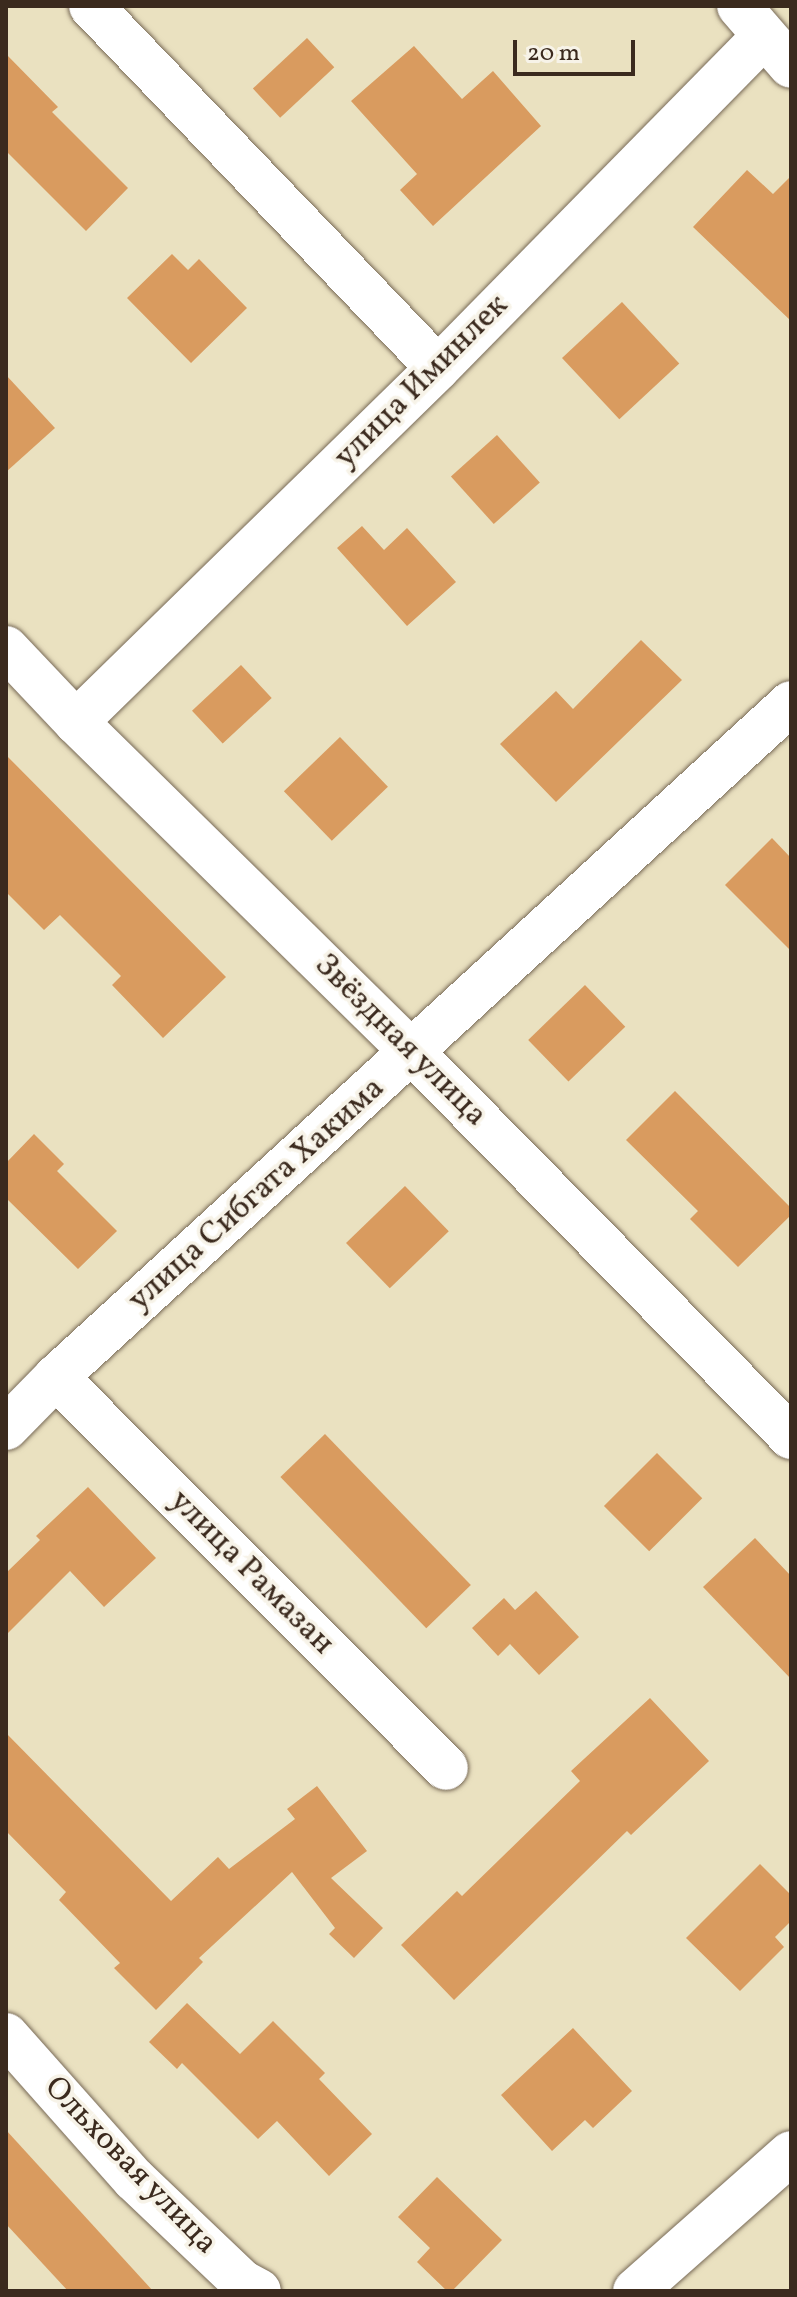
<!DOCTYPE html>
<html>
<head>
<meta charset="utf-8">
<style>
	body { margin:0 }
	#map { position:relative; width:797px; height:2297px; overflow:hidden; background:#eae1c0; font-family:Vollkorn,serif }
	div>[style] { position:absolute }
	.building>* { inset:0; background:#d99b5f; transform-origin:0 0 }
	.roads { filter:drop-shadow(0 0 2px #786a57) drop-shadow(0 0 2px #786a57) }
	.minor>* { height:44px; margin:-22px; padding:0 22px; transform-origin:22px; border-radius:22px; background:#fff }
	span { translate:-50% -50%; white-space:nowrap; text-align:center; line-height:1.15; -webkit-text-stroke:7px #f7f3e8; paint-order:stroke }
	.street-label { font-size:32px; color:#3b2a1e }
	.frame { position:absolute; inset:0; border:8px solid #3b2a1e; pointer-events:none }
	.scale { position:absolute; left:513px; top:40px; width:122px; height:36px; box-sizing:border-box; border:4px solid #3b2a1e; border-top:0; padding-left:10px; font-size:24px; line-height:28px; white-space:nowrap; color:#3b2a1e; -webkit-text-stroke:6px #f7f3e8; paint-order:stroke }
</style>
</head>
<body>
<div id="map">
	<div class="building">
		<i style="left:307px;top:38px;width:40px;height:74px;rotate:47deg"></i>
		<i style="clip-path:polygon(414px 46px,462px 99px,493px 71px,541px 126px,433px 226px,400px 190px,417px 174px,351px 101px)"></i>
		<i style="clip-path:polygon(6px 54px,58px 107px,52px 112px,128px 188px,86px 231px,6px 151px)"></i>
		<i style="clip-path:polygon(747px 170px,773px 194px,791px 176px,791px 321px,693px 227px)"></i>
		<i style="clip-path:polygon(172px 254px,188px 270px,199px 259px,247px 308px,191px 363px,127px 298px)"></i>
		<i style="left:622px;top:302px;width:84px;height:82px;rotate:47deg"></i>
		<i style="clip-path:polygon(6px 375px,55px 428px,6px 472px)"></i>
		<i style="left:497px;top:435px;width:64px;height:62px;rotate:48deg"></i>
		<i style="clip-path:polygon(362px 526px,384px 550px,407px 528px,456px 582px,407px 626px,337px 548px)"></i>
		<i style="clip-path:polygon(641px 640px,682px 680px,556px 802px,500px 744px,556px 691px,573px 709px)"></i>
		<i style="left:241px;top:665px;width:45px;height:67px;rotate:47deg"></i>
		<i style="left:340px;top:737px;width:69px;height:78px;rotate:46deg"></i>
		<i style="clip-path:polygon(6px 755px,226px 977px,163px 1038px,112px 985px,121px 976px,60px 915px,44px 930px,6px 892px)"></i>
		<i style="clip-path:polygon(772px 838px,791px 858px,791px 951px,725px 885px)"></i>
		<i style="left:585px;top:985px;width:58px;height:79px;rotate:46deg"></i>
		<i style="clip-path:polygon(675px 1091px,791px 1208px,791px 1215px,738px 1267px,690px 1219px,698px 1211px,626px 1140px)"></i>
		<i style="clip-path:polygon(34px 1134px,64px 1164px,57px 1171px,117px 1231px,78px 1269px,6px 1198px,6px 1163px)"></i>
		<i style="left:405px;top:1186px;width:63px;height:82px;rotate:46deg"></i>
		<i style="left:325px;top:1434px;width:210px;height:62px;rotate:46deg"></i>
		<i style="left:657px;top:1453px;width:64px;height:75px;rotate:45deg"></i>
		<i style="clip-path:polygon(88px 1487px,156px 1558px,104px 1607px,70px 1571px,6px 1635px,6px 1573px,40px 1540px,36px 1536px)"></i>
		<i style="clip-path:polygon(755px 1538px,791px 1576px,791px 1679px,703px 1587px)"></i>
		<i style="clip-path:polygon(536px 1591px,579px 1637px,539px 1675px,510px 1644px,498px 1656px,472px 1628px,504px 1598px,515px 1610px)"></i>
		<i style="clip-path:polygon(650px 1698px,709px 1761px,631px 1835px,627px 1831px,454px 2000px,401px 1945px,457px 1891px,462px 1896px,580px 1781px,571px 1771px)"></i>
		<i style="clip-path:polygon(6px 1733px,171px 1901px,218px 1857px,229px 1869px,295px 1819px,287px 1809px,317px 1786px,367px 1851px,331px 1878px,383px 1928px,354px 1958px,329px 1934px,335px 1928px,292px 1872px,199px 1958px,203px 1962px,156px 2010px,114px 1968px,120px 1963px,59px 1900px,66px 1892px,6px 1831px)"></i>
		<i style="clip-path:polygon(760px 1864px,791px 1895px,791px 1921px,775px 1937px,784px 1947px,740px 1991px,686px 1938px)"></i>
		<i style="clip-path:polygon(187px 2003px,240px 2054px,273px 2021px,325px 2073px,319px 2079px,372px 2134px,329px 2176px,277px 2121px,258px 2139px,182px 2063px,177px 2069px,149px 2042px)"></i>
		<i style="clip-path:polygon(573px 2028px,632px 2091px,593px 2128px,585px 2120px,552px 2151px,501px 2095px)"></i>
		<i style="clip-path:polygon(6px 2130px,153px 2291px,68px 2291px,6px 2224px)"></i>
		<i style="clip-path:polygon(437px 2177px,502px 2240px,452px 2291px,447px 2291px,417px 2262px,430px 2248px,398px 2217px)"></i>
	</div>
	<div class="roads">
		<div class="minor">
			<i style="left:91px;top:6px;width:501px;rotate:46.21deg"></i>
			<i style="left:739px;top:6px;width:79px;rotate:49.1deg"></i>
			<i style="left:6px;top:648px;width:102px;rotate:46.6deg"></i>
			<i style="left:76px;top:722px;width:472px;rotate:44.5deg"></i>
			<i style="left:413px;top:1053px;width:539px;rotate:45.45deg"></i>
			<i style="left:76px;top:722px;width:506px;rotate:-44.36deg"></i>
			<i style="left:438px;top:368px;width:464px;rotate:-45.5deg"></i>
			<i style="left:56px;top:1377px;width:552px;rotate:45.07deg"></i>
			<i style="left:6px;top:1428px;width:71px;rotate:-45.6deg"></i>
			<i style="left:56px;top:1377px;width:997px;rotate:-42.52deg"></i>
			<i style="left:6px;top:2035px;width:193px;rotate:48.4deg"></i>
			<i style="left:134px;top:2179px;width:149px;rotate:43.6deg"></i>
			<i style="left:242px;top:2282px;width:19px;rotate:28deg"></i>
			<i style="left:635px;top:2291px;width:208px;rotate:-41.5deg"></i>
		</div>
	</div>
	<div class="street-label">
		<span style="left:422px;top:382px;rotate:-45deg">улица Иминлек</span>
		<span style="left:400px;top:1041px;rotate:45deg">Звёздная улица</span>
		<span style="left:257px;top:1195px;rotate:-42deg">улица Сибгата Хакима</span>
		<span style="left:251px;top:1573px;rotate:45deg">улица Рамазан</span>
		<span style="left:130px;top:2166px;rotate:46deg">Ольховая улица</span>
	</div>
	<div class="frame"></div>
	<div class="scale">20 m</div>
</div>
</body>
</html>
